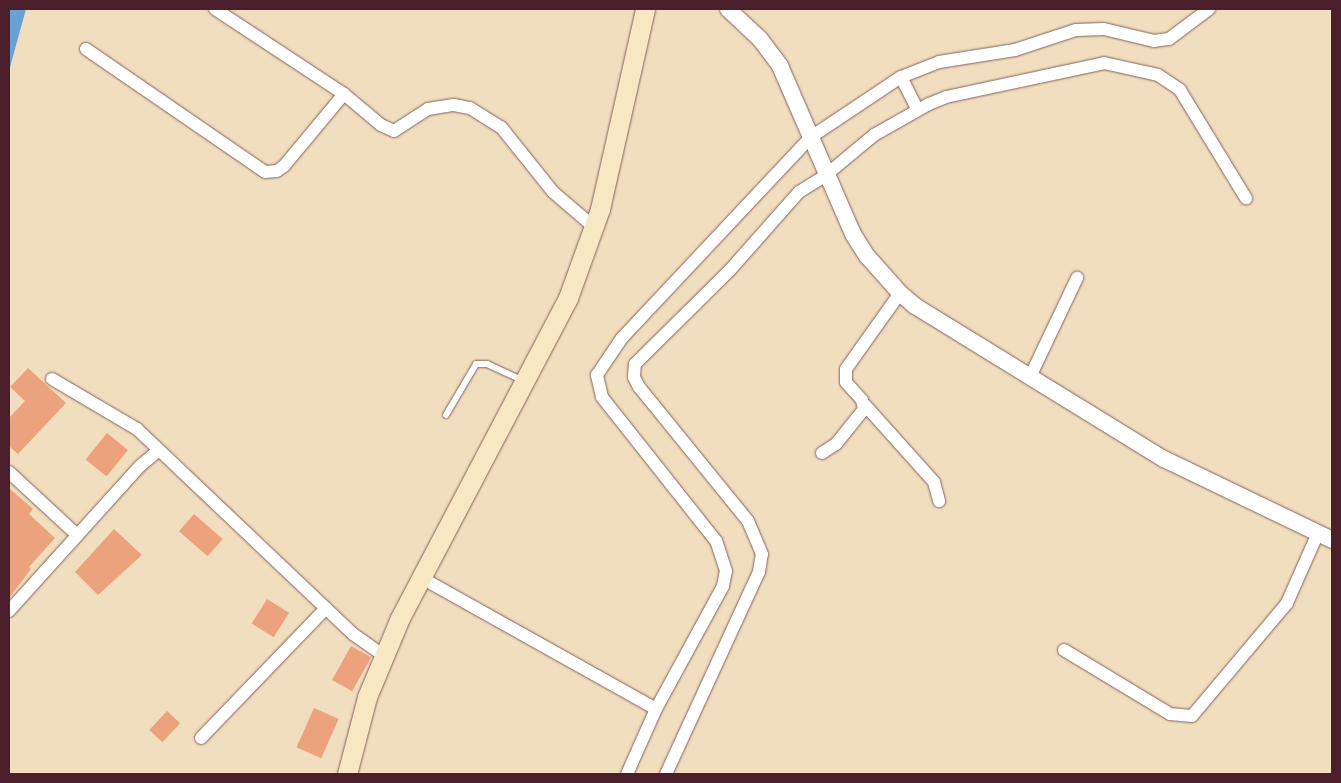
<!DOCTYPE html>
<html>
<head>
<meta charset="utf-8">
<style>
	body { margin:0 }
	#map { position:relative; width:1341px; height:783px; overflow:hidden; background:#f1debe; font-family:"Gochi Hand",sans-serif }
	div>[style] { position:absolute }
	.water>* { inset:0; background:#67a1d6 }
	.building>* { inset:0; background:#eca37d; transform-origin:0 0 }
	.roads { filter:drop-shadow(0 0 1px #84625e) drop-shadow(0 0 1px #84625e) }
	.service>* { height:6px; margin:-3px; padding:0 3px; transform-origin:3px; border-radius:3px; background:#fff }
	.minor>* { height:12px; margin:-6px; padding:0 6px; transform-origin:6px; border-radius:6px; background:#fff }
	.tertiary>* { height:16px; margin:-8px; padding:0 8px; transform-origin:8px; border-radius:8px; background:#fff }
	.secondary>* { height:19px; margin:-9.5px; padding:0 9.5px; transform-origin:9.5px; border-radius:9.5px; background:#f7e8c3 }
	span { translate:-50% -50%; white-space:nowrap; text-align:center; line-height:1.15; -webkit-text-stroke:5px #fdfcf7; paint-order:stroke }
	.frame { position:absolute; inset:0; border:10px solid #4a1f2b; pointer-events:none }
</style>
</head>
<body>
<div id="map">
	<div class="water">
		<i style="clip-path:polygon(9px 9px,26px 9px,9px 71px)"></i>
	</div>
	<div class="building">
		<i style="clip-path:polygon(28px 368px,66px 403px,18px 454px,9px 446px,9px 418px,25px 401px,10px 387px)"></i>
		<i style="left:107px;top:433px;width:27px;height:34px;rotate:39deg"></i>
		<i style="clip-path:polygon(9px 488px,33px 509px,29px 514px,55px 538px,29px 567px,31px 569px,9px 598px)"></i>
		<i style="left:194px;top:514px;width:38px;height:23px;rotate:41deg"></i>
		<i style="clip-path:polygon(114px 529px,142px 555px,98px 595px,75px 572px)"></i>
		<i style="left:267px;top:599px;width:26px;height:29px;rotate:32deg"></i>
		<i style="left:351px;top:646px;width:23px;height:39px;rotate:29deg"></i>
		<i style="left:314px;top:708px;width:27px;height:43px;rotate:24deg"></i>
		<i style="left:167px;top:711px;width:18px;height:26px;rotate:43deg"></i>
	</div>
	<div class="roads">
		<div class="service">
			<i style="left:446px;top:415px;width:59px;rotate:-59.5deg"></i>
			<i style="left:476px;top:364px;width:11px"></i>
			<i style="left:487px;top:364px;width:41px;rotate:24.7deg"></i>
		</div>
		<div class="minor">
			<i style="left:215px;top:9px;width:154px;rotate:33.4deg"></i>
			<i style="left:86px;top:49px;width:217px;rotate:34.5deg"></i>
			<i style="left:265px;top:172px;width:12px;rotate:-5deg"></i>
			<i style="left:277px;top:171px;width:9px;rotate:-36deg"></i>
			<i style="left:284px;top:166px;width:94px;rotate:-50.2deg"></i>
			<i style="left:344px;top:94px;width:48px;rotate:40deg"></i>
			<i style="left:381px;top:125px;width:14px;rotate:25deg"></i>
			<i style="left:394px;top:131px;width:40px;rotate:-32.9deg"></i>
			<i style="left:428px;top:109px;width:26px;rotate:-9deg"></i>
			<i style="left:454px;top:105px;width:16px;rotate:11deg"></i>
			<i style="left:470px;top:108px;width:36px;rotate:32deg"></i>
			<i style="left:501px;top:127px;width:83px;rotate:51.3deg"></i>
			<i style="left:553px;top:192px;width:54px;rotate:40.5deg"></i>
			<i style="left:901px;top:77px;width:36px;rotate:63deg"></i>
			<i style="left:1030px;top:377px;width:110px;rotate:-64.6deg"></i>
			<i style="left:52px;top:379px;width:99px;rotate:30.5deg"></i>
			<i style="left:137px;top:429px;width:298px;rotate:43.5deg"></i>
			<i style="left:353px;top:634px;width:38px;rotate:35deg"></i>
			<i style="left:865px;top:405px;width:103px;rotate:48.1deg"></i>
			<i style="left:934px;top:482px;width:20px;rotate:75deg"></i>
			<i style="left:822px;top:453px;width:17px;rotate:-33deg"></i>
			<i style="left:836px;top:444px;width:45px;rotate:-51.3deg"></i>
			<i style="left:864px;top:409px;width:9px;rotate:-103deg"></i>
			<i style="left:862px;top:400px;width:24px;rotate:-132deg"></i>
			<i style="left:846px;top:382px;width:13px;rotate:-90deg"></i>
			<i style="left:846px;top:369px;width:93px;rotate:-54.6deg"></i>
			<i style="left:9px;top:472px;width:93px;rotate:42.8deg"></i>
			<i style="left:420px;top:577px;width:270px;rotate:29.2deg"></i>
			<i style="left:656px;top:709px;width:71px;rotate:114deg"></i>
			<i style="left:9px;top:611px;width:195px;rotate:-47.9deg"></i>
			<i style="left:140px;top:466px;width:23px;rotate:-40deg"></i>
			<i style="left:1064px;top:650px;width:124px;rotate:31.1deg"></i>
			<i style="left:1170px;top:714px;width:22px;rotate:5deg"></i>
			<i style="left:1192px;top:716px;width:148px;rotate:-49.9deg"></i>
			<i style="left:1287px;top:603px;width:77px;rotate:-66.1deg"></i>
			<i style="left:656px;top:709px;width:140px;rotate:-61.4deg"></i>
			<i style="left:723px;top:586px;width:15px;rotate:-79deg"></i>
			<i style="left:726px;top:571px;width:32px;rotate:-108deg"></i>
			<i style="left:716px;top:541px;width:184px;rotate:-128.4deg"></i>
			<i style="left:602px;top:397px;width:23px;rotate:-103deg"></i>
			<i style="left:597px;top:375px;width:45px;rotate:-56deg"></i>
			<i style="left:622px;top:338px;width:276px;rotate:-46.8deg"></i>
			<i style="left:811px;top:137px;width:108px;rotate:-33.7deg"></i>
			<i style="left:901px;top:77px;width:41px;rotate:-21.5deg"></i>
			<i style="left:939px;top:62px;width:77px;rotate:-9deg"></i>
			<i style="left:1015px;top:50px;width:64px;rotate:-18.2deg"></i>
			<i style="left:1076px;top:30px;width:28px;rotate:-2deg"></i>
			<i style="left:1104px;top:29px;width:51px;rotate:13.5deg"></i>
			<i style="left:1154px;top:41px;width:15px;rotate:-8deg"></i>
			<i style="left:1169px;top:39px;width:50px;rotate:-36.9deg"></i>
			<i style="left:201px;top:738px;width:180px;rotate:-46.1deg"></i>
			<i style="left:666px;top:774px;width:222px;rotate:-65.3deg"></i>
			<i style="left:759px;top:572px;width:18px;rotate:-81deg"></i>
			<i style="left:762px;top:554px;width:36px;rotate:-113deg"></i>
			<i style="left:748px;top:521px;width:173px;rotate:-129.1deg"></i>
			<i style="left:639px;top:387px;width:11px;rotate:-117deg"></i>
			<i style="left:634px;top:377px;width:13px;rotate:-86deg"></i>
			<i style="left:635px;top:364px;width:134px;rotate:-44.7deg"></i>
			<i style="left:730px;top:270px;width:104px;rotate:-48.5deg"></i>
			<i style="left:799px;top:192px;width:32px;rotate:-32deg"></i>
			<i style="left:826px;top:175px;width:62px;rotate:-39.8deg"></i>
			<i style="left:874px;top:135px;width:63px;rotate:-29.4deg"></i>
			<i style="left:929px;top:104px;width:18px;rotate:-22deg"></i>
			<i style="left:946px;top:97px;width:162px;rotate:-12.1deg"></i>
			<i style="left:1104px;top:63px;width:55px;rotate:12.5deg"></i>
			<i style="left:1158px;top:75px;width:27px;rotate:34deg"></i>
			<i style="left:1180px;top:90px;width:127px;rotate:58.6deg"></i>
		</div>
		<div class="tertiary">
			<i style="left:728px;top:9px;width:44px;rotate:43.2deg"></i>
			<i style="left:760px;top:39px;width:34px;rotate:53deg"></i>
			<i style="left:780px;top:66px;width:183px;rotate:66.5deg"></i>
			<i style="left:853px;top:234px;width:26px;rotate:58deg"></i>
			<i style="left:867px;top:256px;width:50px;rotate:48.3deg"></i>
			<i style="left:900px;top:293px;width:20px;rotate:41deg"></i>
			<i style="left:915px;top:306px;width:292px;rotate:31.6deg"></i>
			<i style="left:1164px;top:459px;width:187px;rotate:25.7deg"></i>
		</div>
		<div class="secondary">
			<i style="left:347px;top:774px;width:80px;rotate:-75.4deg"></i>
			<i style="left:367px;top:697px;width:86px;rotate:-67.3deg"></i>
			<i style="left:400px;top:618px;width:361px;rotate:-62.3deg"></i>
			<i style="left:568px;top:298px;width:95px;rotate:-70.2deg"></i>
			<i style="left:600px;top:209px;width:205px;rotate:-77.3deg"></i>
		</div>
	</div>
	<div class="frame"></div>
</div>
</body>
</html>
